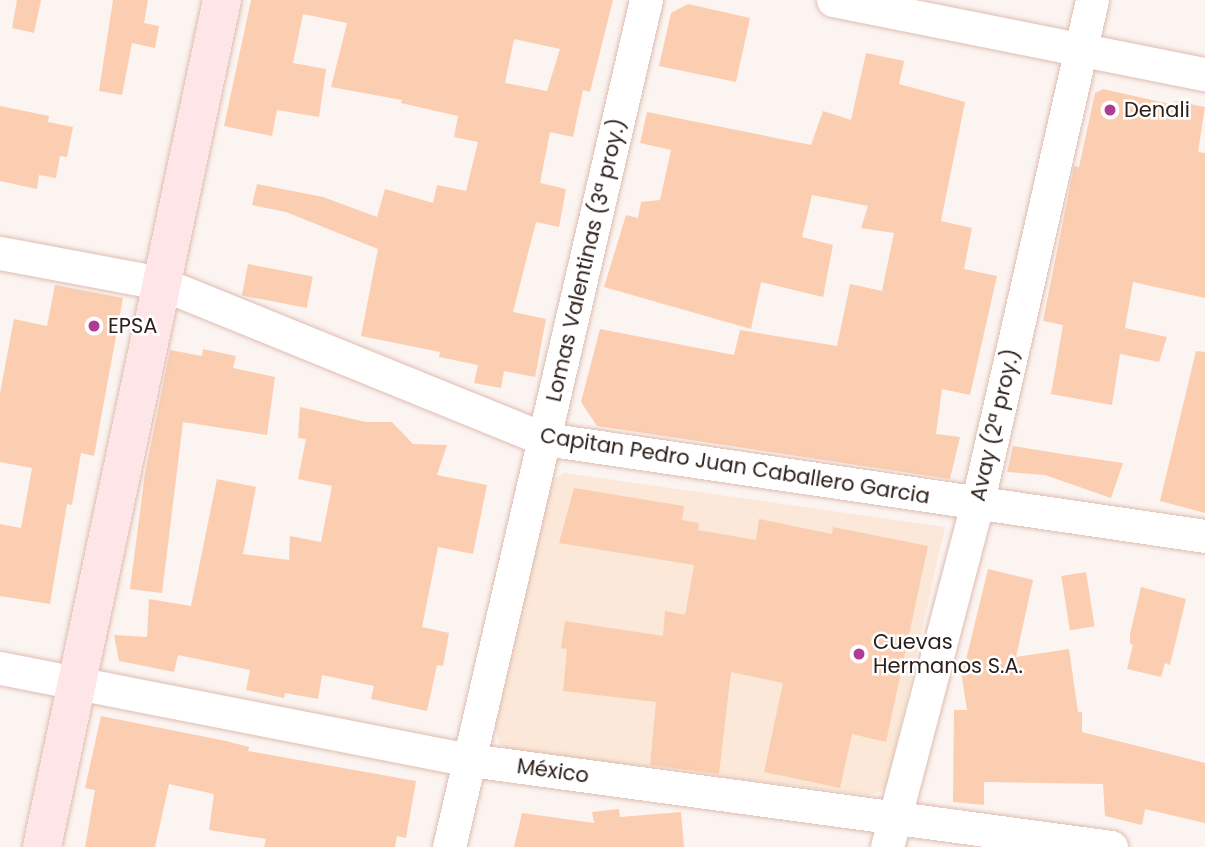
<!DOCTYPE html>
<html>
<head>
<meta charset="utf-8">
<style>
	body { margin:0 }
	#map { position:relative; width:1205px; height:847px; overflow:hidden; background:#fbf4f1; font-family:Poppins,sans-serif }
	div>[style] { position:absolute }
	.industrial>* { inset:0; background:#fce8d8 }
	.building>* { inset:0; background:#fbceb1; transform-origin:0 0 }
	.roads { filter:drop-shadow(0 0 2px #dfbcaf) drop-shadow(0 0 2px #dfbcaf) }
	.street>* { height:33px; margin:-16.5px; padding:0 16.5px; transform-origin:16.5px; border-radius:16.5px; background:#fff }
	.secondary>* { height:38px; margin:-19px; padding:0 19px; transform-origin:19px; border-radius:19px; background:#fee6e8 }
	.dots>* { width:19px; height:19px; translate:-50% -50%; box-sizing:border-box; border:4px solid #fff; border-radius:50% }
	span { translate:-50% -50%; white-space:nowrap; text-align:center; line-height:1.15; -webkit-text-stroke:5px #fff; paint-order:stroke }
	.poi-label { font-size:21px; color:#2c1f1a }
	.left { translate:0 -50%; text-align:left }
	.street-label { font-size:21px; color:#2c1f1a }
</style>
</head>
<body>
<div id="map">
	<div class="industrial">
		<i style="clip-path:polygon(564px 473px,945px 527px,887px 786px,882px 791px,869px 795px,506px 749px,499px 743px,495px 729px,552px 481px)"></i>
	</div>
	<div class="building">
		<i style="clip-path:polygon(17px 0,41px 0,34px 33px,12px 28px)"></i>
		<i style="clip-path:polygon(113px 0,148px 0,144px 23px,159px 26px,155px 48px,132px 43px,122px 95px,99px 91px)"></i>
		<i style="clip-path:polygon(evenodd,251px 0,613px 0,590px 92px,583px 90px,573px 137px,550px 132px,540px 183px,566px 189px,559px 227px,536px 222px,513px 312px,546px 319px,535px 377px,504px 371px,501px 388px,474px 383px,478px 365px,439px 357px,440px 352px,361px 336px,378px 249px,286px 212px,252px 205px,257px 184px,323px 197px,377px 217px,385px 189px,433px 203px,437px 185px,466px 191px,478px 142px,454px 137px,458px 116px,401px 103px,402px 100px,331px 87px,347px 23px,303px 14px,293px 63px,326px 69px,319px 117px,277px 110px,272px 136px,224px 126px,251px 0,514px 39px,560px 49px,547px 91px,505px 83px,514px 39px)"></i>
		<i style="clip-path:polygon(688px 4px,750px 18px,736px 82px,659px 66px,671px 13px)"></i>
		<i style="clip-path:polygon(866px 53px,904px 61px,899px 84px,965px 102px,941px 221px,972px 228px,964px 269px,997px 276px,970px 395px,942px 389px,936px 434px,960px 437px,950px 479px,597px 426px,581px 402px,600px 329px,734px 355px,740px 330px,837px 346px,850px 284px,882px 291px,894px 233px,861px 228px,868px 206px,812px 195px,802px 237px,833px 245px,823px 297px,761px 282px,751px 329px,604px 287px,626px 215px,638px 218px,641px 202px,660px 200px,671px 150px,640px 143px,647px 112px,811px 145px,823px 111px,851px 120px)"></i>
		<i style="clip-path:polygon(1103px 89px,1174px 105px,1175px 101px,1205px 107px,1198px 152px,1205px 153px,1205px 298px,1133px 282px,1125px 328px,1167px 337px,1159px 362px,1120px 354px,1112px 405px,1051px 394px,1063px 325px,1043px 321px,1074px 166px,1079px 167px,1095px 93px)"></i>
		<i style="clip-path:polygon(0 106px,49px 116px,48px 122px,73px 127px,67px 157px,60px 156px,56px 178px,39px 175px,37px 189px,0 181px)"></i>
		<i style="left:248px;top:264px;width:66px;height:32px;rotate:11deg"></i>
		<i style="clip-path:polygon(55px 285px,123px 298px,94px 456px,81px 453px,72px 505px,67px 504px,50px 604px,0 596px,0 524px,21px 528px,32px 468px,0 462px,0 393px,14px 319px,47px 326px)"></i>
		<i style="clip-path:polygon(203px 349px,236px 356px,233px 368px,275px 377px,267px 435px,183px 422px,162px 593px,130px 589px,145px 473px,170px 350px,202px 356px)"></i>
		<i style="clip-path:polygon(1196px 351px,1205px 352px,1205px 513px,1160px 501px)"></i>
		<i style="clip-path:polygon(300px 407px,366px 422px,392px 422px,413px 444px,447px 445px,437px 475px,487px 485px,473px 554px,438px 547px,422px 627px,449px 633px,443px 666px,437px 665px,427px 711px,371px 699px,374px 686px,322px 675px,318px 699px,285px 693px,284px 698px,246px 690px,250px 670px,178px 655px,174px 672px,119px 661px,114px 635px,147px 637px,149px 599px,191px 606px,217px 479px,256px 487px,243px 554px,289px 560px,290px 536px,321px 542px,332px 486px,298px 479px,306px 439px,298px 438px)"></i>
		<i style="clip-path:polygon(1013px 446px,1062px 454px,1123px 463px,1111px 498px,1045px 475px,1007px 472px)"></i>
		<i style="clip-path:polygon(574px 488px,684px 506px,682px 520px,699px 523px,698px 530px,756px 540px,759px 519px,832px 534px,833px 527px,928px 546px,886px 742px,852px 734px,840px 788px,764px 772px,783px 683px,731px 672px,719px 774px,650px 765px,656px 702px,563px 691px,567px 649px,561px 648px,565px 621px,663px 636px,665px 611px,685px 615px,694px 565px,559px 543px)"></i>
		<i style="clip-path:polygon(988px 569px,1033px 580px,1016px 657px,1069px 649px,1078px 712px,1082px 712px,1082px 732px,1205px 763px,1205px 823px,1145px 809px,1142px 825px,1105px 816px,1103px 784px,984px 782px,984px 805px,953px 802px,954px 710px,967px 710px,960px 665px,965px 664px)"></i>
		<i style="left:1086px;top:572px;width:55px;height:25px;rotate:81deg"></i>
		<i style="clip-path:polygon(1141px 587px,1186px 599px,1170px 665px,1165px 663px,1161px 677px,1127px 669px,1133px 645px,1130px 644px,1130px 634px)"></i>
		<i style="clip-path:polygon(101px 716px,226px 741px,249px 747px,248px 751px,416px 781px,406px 838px,397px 836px,395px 847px,264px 847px,266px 839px,209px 830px,214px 794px,169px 784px,155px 847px,85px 847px,95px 790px,85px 788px)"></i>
		<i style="clip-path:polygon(619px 809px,620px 817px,681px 812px,684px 847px,514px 847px,522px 813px,594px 823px,592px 812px)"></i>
	</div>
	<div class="roads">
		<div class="street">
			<i style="left:833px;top:0;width:379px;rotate:11.3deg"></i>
			<i style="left:0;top:253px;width:163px;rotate:10.6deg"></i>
			<i style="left:160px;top:283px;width:415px;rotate:22.1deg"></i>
			<i style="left:545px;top:439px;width:667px;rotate:8.36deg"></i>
			<i style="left:0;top:668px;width:479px;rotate:11.1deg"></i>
			<i style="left:470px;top:760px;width:647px;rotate:7.73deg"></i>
			<i style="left:449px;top:847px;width:870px;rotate:-76.91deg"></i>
			<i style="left:887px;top:847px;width:354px;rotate:-75.3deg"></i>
			<i style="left:977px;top:505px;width:518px;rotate:-77.17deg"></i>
		</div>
		<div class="secondary">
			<i style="left:42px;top:847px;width:866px;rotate:-78deg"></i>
		</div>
	</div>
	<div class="dots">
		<i style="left:1110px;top:110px;background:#af3b94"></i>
		<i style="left:94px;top:326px;background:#af3b94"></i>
		<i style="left:859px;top:654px;background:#af3b94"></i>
	</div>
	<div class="poi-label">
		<span class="left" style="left:1124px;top:110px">Denali</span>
		<span class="left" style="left:108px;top:326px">EPSA</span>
		<span class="left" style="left:873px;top:654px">Cuevas<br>Hermanos S.A.</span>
	</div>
	<div class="street-label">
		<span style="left:586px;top:260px;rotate:-77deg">Lomas Valentinas (3ª proy.)</span>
		<span style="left:995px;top:425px;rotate:-77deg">Avay (2ª proy.)</span>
		<span style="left:735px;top:466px;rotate:9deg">Capitan Pedro Juan Caballero Garcia</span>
		<span style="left:553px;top:771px;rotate:8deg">México</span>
	</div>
</div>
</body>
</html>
